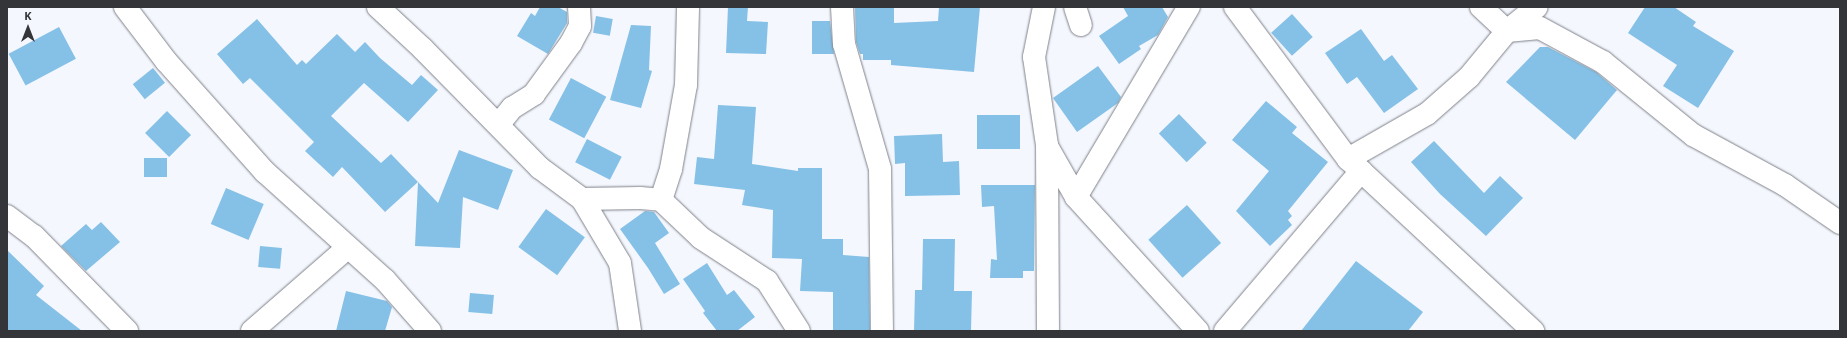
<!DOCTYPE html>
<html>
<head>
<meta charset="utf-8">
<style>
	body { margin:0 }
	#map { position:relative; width:1847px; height:338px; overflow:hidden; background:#f5f7fe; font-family:"Noto Sans",sans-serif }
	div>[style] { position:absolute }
	.building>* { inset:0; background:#85c0e6; transform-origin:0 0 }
	.roads { filter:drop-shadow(0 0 1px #7e8189) drop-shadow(0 0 1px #7e8189) }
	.minor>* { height:22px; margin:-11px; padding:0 11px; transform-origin:11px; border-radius:11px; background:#fff }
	span { translate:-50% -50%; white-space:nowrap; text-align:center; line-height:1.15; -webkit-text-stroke:3px #f5f7fe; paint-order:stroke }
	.frame { position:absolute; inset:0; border:8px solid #333538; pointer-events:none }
	.north { position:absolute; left:8px; top:8px; width:40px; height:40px; -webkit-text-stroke:3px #f5f7fe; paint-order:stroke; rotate:0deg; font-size:11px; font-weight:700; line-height:16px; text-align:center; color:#333538 }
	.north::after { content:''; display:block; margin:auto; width:14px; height:18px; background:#333538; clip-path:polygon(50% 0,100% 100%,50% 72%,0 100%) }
</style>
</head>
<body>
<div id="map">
	<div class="building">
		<i style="clip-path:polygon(540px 7px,558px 7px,567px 12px,567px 23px,548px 54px,517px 36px,531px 13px,535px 16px)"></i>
		<i style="clip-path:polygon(728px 7px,748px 7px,747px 21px,768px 22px,766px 54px,726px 53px)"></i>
		<i style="clip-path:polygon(855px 7px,894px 7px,894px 23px,938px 21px,939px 7px,980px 7px,974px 72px,891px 65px,891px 60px,863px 60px,863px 54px,860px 54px,856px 42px)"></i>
		<i style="clip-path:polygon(1123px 7px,1162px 7px,1168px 17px,1158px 35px,1139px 46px,1141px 49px,1119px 64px,1099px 36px,1128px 16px)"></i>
		<i style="clip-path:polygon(1645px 7px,1674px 7px,1696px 22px,1693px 26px,1734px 51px,1698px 108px,1663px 86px,1677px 65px,1628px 33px)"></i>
		<i style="left:1292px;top:14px;width:31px;height:28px;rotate:48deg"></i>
		<i style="left:596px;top:16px;width:17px;height:17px;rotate:10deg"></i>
		<i style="clip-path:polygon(257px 19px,297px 65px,302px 60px,306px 64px,337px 34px,355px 52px,365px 42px,380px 58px,412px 85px,421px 75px,438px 90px,408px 122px,364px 83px,331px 116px,381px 163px,391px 154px,418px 182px,385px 212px,342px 167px,333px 177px,305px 151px,314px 142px,250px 78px,243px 84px,217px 54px)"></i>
		<i style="clip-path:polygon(812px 21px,830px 21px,834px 54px,812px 54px)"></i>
		<i style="clip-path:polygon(631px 25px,651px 26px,649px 70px,652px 71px,641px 108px,610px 100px)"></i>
		<i style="left:59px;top:27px;width:36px;height:57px;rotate:62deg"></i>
		<i style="clip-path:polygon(1361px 29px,1384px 61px,1392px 55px,1418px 89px,1384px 113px,1357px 77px,1347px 84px,1325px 53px)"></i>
		<i style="clip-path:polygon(1540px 47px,1548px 47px,1596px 72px,1617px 90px,1575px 140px,1506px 82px)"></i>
		<i style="clip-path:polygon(1098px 66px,1121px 97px,1118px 103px,1077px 132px,1053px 98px)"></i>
		<i style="left:153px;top:68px;width:19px;height:26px;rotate:51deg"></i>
		<i style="left:571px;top:78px;width:40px;height:47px;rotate:28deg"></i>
		<i style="clip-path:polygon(1266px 101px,1297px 127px,1292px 133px,1328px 162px,1288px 211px,1292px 216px,1288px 220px,1292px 225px,1270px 246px,1236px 211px,1269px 171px,1232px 140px)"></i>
		<i style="clip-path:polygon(718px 105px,756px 107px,752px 164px,798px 171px,798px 168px,822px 168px,822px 239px,843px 239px,843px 255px,869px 257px,870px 331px,833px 331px,833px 292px,800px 291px,802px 259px,772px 258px,773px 210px,742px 205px,745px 190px,694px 184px,697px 157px,714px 159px)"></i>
		<i style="left:167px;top:111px;width:34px;height:31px;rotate:45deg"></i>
		<i style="left:1179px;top:114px;width:40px;height:28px;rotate:46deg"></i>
		<i style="left:1020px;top:115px;width:34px;height:43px;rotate:90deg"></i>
		<i style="clip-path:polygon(942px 134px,943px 162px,959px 161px,960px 195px,905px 196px,905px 163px,895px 164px,894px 136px)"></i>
		<i style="left:587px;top:139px;width:39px;height:26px;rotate:27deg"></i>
		<i style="clip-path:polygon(1434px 141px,1484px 193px,1500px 176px,1523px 198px,1486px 236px,1440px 194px,1411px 162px)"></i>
		<i style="clip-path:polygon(459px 150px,513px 170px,498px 210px,463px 197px,460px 248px,415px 246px,418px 182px,438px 203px)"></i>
		<i style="left:144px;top:158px;width:23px;height:19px"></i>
		<i style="clip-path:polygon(981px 185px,1035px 185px,1034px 271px,1023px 271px,1023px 278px,990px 278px,991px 259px,997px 260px,994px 206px,982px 207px)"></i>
		<i style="left:226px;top:188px;width:41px;height:39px;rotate:23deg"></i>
		<i style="left:1187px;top:205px;width:51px;height:52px;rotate:48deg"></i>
		<i style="left:546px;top:209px;width:48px;height:47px;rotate:36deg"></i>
		<i style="clip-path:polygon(645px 211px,654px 212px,669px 233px,655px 243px,680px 284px,664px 294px,648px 268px,620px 229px)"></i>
		<i style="clip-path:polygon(101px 222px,120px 242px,86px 271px,61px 246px,86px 224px,92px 230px)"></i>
		<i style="clip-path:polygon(923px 239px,955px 239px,954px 291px,972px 291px,971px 331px,914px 331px,915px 290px,922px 290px)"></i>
		<i style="left:260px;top:246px;width:22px;height:21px;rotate:5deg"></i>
		<i style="clip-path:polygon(7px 250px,44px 286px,36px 295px,82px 331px,7px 331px)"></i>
		<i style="clip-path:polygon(1356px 261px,1423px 312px,1408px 331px,1301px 331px)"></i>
		<i style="clip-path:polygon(707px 263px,727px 295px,734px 290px,755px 317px,737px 331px,717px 331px,703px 313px,705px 311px,683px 279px)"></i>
		<i style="clip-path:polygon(346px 291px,387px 301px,392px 307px,385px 331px,336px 331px)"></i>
		<i style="left:470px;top:293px;width:24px;height:19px;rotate:5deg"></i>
	</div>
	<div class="roads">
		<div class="minor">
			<i style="left:125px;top:7px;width:68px;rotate:52.8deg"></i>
			<i style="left:166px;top:61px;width:149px;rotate:48.3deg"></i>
			<i style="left:265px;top:172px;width:161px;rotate:42deg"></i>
			<i style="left:385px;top:280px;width:68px;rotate:48.6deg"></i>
			<i style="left:378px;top:7px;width:62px;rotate:43deg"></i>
			<i style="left:423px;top:49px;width:167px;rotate:45.5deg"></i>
			<i style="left:540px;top:168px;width:52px;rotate:36.4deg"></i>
			<i style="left:582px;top:199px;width:58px;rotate:-1deg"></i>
			<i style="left:640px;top:198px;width:21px;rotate:5deg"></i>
			<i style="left:661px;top:200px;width:55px;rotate:43.5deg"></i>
			<i style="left:701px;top:238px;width:79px;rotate:33.1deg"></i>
			<i style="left:767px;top:281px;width:59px;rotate:57.4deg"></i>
			<i style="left:842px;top:7px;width:37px;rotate:87deg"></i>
			<i style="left:844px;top:44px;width:130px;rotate:73.9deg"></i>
			<i style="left:880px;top:169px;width:162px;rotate:89.3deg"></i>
			<i style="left:1044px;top:7px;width:51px;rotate:101.3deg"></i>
			<i style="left:1034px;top:57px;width:89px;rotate:81.6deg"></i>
			<i style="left:1047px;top:145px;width:186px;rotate:89.7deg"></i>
			<i style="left:1075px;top:7px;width:19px;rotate:72deg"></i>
			<i style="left:1235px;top:7px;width:189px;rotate:53.4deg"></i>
			<i style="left:1348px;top:159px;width:253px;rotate:42.9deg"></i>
			<i style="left:1481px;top:7px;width:35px;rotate:43deg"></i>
			<i style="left:1507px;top:31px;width:33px;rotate:-5deg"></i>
			<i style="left:1540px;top:28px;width:72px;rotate:28.4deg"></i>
			<i style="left:1603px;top:62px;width:116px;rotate:39deg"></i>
			<i style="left:1693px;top:135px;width:105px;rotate:28.5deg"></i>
			<i style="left:1785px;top:185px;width:67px;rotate:34.6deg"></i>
			<i style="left:499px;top:124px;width:21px;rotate:-51deg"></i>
			<i style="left:512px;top:108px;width:26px;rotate:-32deg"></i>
			<i style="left:534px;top:94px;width:63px;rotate:-54deg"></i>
			<i style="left:571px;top:43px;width:19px;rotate:-62deg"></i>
			<i style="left:580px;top:26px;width:19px;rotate:-93deg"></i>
			<i style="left:1048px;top:148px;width:56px;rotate:60.3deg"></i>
			<i style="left:1076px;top:197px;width:181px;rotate:47.7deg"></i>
			<i style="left:1348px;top:159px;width:91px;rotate:-29.7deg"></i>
			<i style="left:1427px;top:114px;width:56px;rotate:-41.4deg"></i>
			<i style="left:1469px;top:77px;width:60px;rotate:-50.4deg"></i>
			<i style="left:1507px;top:31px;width:38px;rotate:-39deg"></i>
			<i style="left:1076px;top:197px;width:221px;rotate:-59.3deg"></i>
			<i style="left:582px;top:199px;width:74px;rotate:59.3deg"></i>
			<i style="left:620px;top:263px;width:69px;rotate:81.6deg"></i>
			<i style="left:661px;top:200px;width:33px;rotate:-72deg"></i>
			<i style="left:671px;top:169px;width:85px;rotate:-79.9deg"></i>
			<i style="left:686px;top:85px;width:78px;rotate:-88.5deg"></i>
			<i style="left:7px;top:216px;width:34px;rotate:37deg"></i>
			<i style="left:34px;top:236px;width:133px;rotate:45.6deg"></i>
			<i style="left:252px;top:331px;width:126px;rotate:-41.1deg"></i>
			<i style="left:1225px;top:331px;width:210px;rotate:-49.6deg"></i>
		</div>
	</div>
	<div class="frame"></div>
	<div class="north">K</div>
</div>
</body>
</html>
